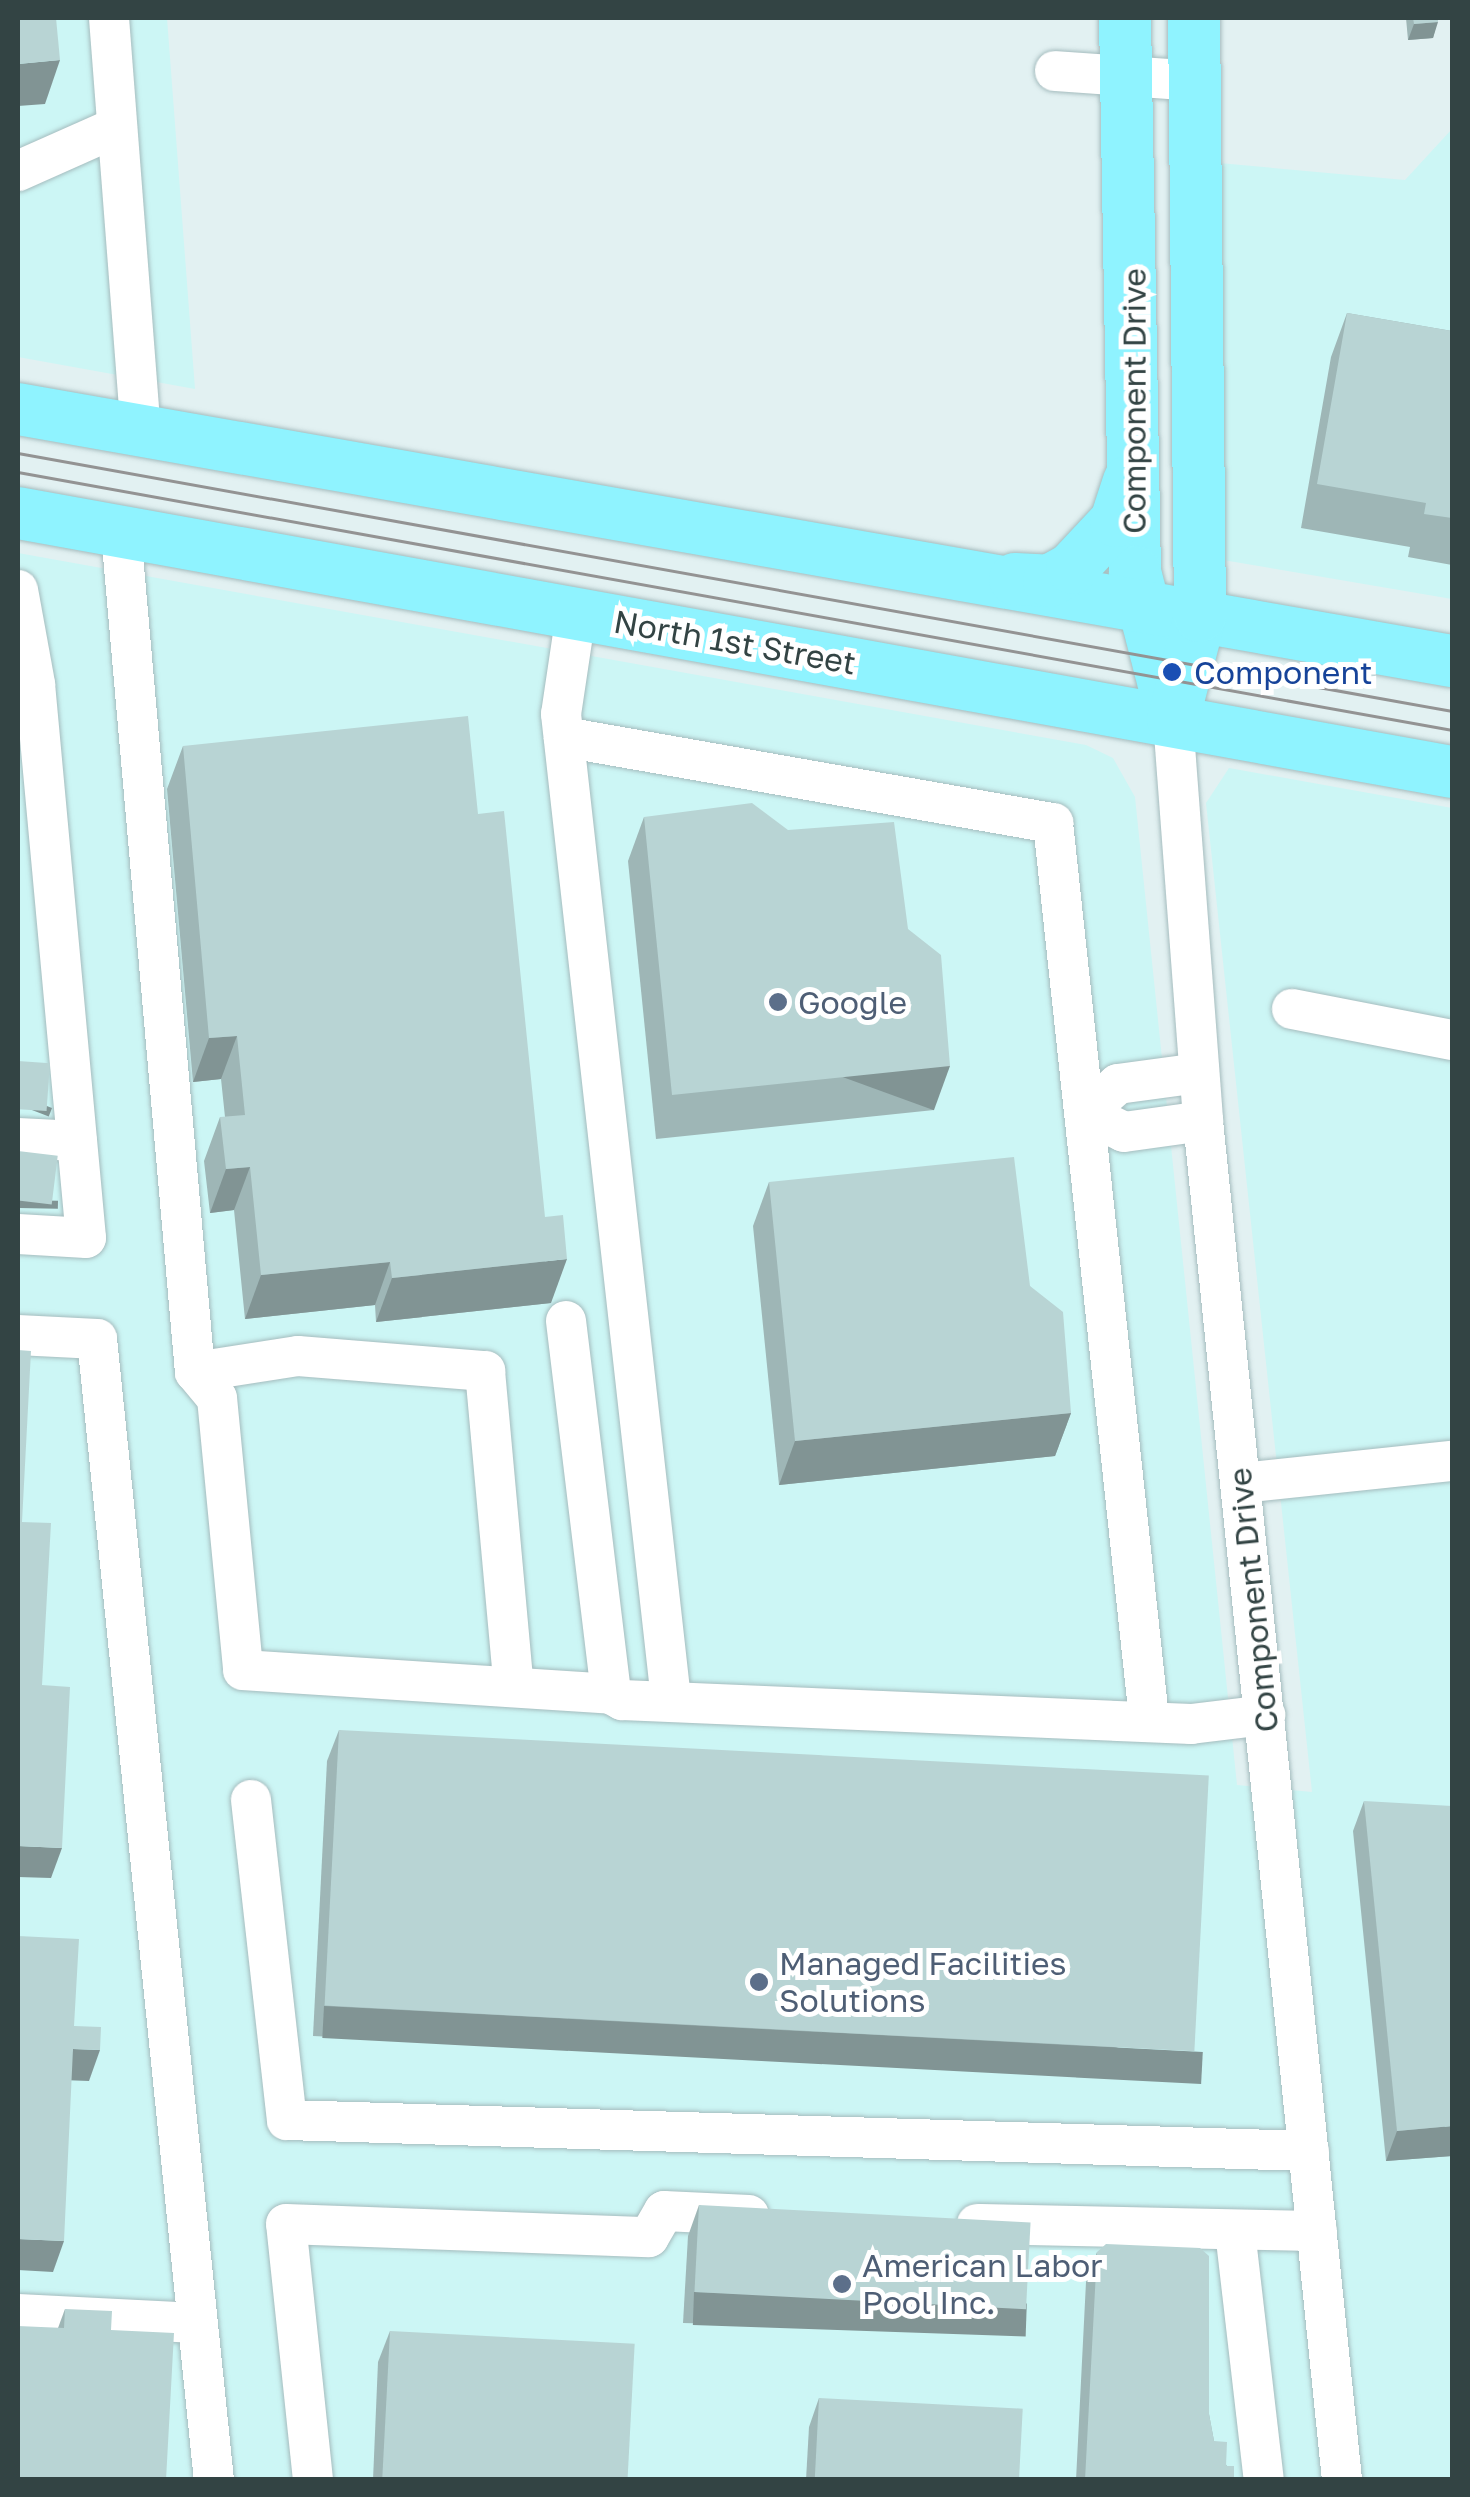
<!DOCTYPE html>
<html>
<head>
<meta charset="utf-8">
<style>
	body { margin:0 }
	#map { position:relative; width:1470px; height:2497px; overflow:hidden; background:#e2f1f2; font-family:"Golos Text",sans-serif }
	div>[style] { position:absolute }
	.commercial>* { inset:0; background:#ccf6f5 }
	.roads { filter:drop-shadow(0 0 2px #a5bcbe) drop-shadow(0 0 2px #a5bcbe) }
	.minor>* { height:40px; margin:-20px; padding:0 20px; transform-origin:20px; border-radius:20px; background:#fff }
	.major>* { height:52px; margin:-26px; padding:0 26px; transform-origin:26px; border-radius:26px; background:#8ff3ff }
	.tram>* { height:2.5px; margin:-1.25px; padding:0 1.25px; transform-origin:1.25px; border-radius:1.25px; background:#939393 }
	.wall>* { inset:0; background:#9eb6b6 }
	.shaded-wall>* { inset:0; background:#819494; transform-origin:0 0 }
	.building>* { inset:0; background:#b8d4d4; transform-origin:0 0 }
	.dots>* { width:28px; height:28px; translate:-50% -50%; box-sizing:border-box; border:5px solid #fff; border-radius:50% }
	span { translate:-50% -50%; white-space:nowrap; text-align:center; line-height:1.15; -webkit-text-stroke:10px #fff; paint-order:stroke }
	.street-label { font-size:32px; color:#344 }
	.transit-label { font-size:32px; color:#164399 }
	.left { translate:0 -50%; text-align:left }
	.service-label { font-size:32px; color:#4e5e75 }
	.frame { position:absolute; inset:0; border:20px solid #344; pointer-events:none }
</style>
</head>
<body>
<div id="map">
	<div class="commercial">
		<i style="clip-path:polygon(18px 18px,167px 18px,195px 389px,18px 357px)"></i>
		<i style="clip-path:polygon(1452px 129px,1452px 599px,1223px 560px,1219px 163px,1405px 180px)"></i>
		<i style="clip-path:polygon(18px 553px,1086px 745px,1113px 758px,1135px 797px,1237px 1785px,1312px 1792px,1206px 803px,1229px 768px,1452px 808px,1452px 2479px,18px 2479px)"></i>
	</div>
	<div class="roads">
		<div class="minor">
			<i style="left:109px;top:18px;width:415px;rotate:85.6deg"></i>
			<i style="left:1055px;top:71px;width:144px;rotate:4deg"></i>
			<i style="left:18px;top:171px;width:108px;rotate:-24deg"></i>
			<i style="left:121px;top:533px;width:842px;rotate:84.96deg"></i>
			<i style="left:195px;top:1372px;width:34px;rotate:50deg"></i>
			<i style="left:217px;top:1398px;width:273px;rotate:84.5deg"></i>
			<i style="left:243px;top:1670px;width:369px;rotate:3.7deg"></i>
			<i style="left:18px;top:590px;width:96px;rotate:79.7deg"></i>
			<i style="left:35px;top:684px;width:556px;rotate:84.74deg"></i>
			<i style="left:86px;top:1238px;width:68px;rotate:-176.6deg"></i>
			<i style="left:576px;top:614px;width:101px;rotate:98.5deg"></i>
			<i style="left:561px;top:714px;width:991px;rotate:83.63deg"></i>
			<i style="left:1173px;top:720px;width:402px;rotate:85.7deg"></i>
			<i style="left:1203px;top:1121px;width:1366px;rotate:84.16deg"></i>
			<i style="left:564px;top:737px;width:497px;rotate:10deg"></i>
			<i style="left:1053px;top:823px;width:900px;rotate:83.88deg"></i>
			<i style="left:1292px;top:1009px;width:163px;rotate:11deg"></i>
			<i style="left:1199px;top:1073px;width:82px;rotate:172.3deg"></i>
			<i style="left:1118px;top:1084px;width:44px;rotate:138.7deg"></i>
			<i style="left:1085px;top:1113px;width:43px;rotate:26deg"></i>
			<i style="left:1124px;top:1132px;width:80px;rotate:-7.9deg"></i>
			<i style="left:18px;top:1138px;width:59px;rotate:2.9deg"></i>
			<i style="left:566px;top:1321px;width:376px;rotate:83.1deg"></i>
			<i style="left:611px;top:1694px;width:13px;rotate:29deg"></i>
			<i style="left:622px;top:1700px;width:570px;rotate:2.42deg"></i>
			<i style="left:1191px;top:1724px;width:75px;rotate:-6.9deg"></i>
			<i style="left:18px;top:1335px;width:79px;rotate:2.9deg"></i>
			<i style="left:97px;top:1339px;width:1147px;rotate:84.15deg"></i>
			<i style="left:195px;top:1372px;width:104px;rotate:-8.8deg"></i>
			<i style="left:298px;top:1356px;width:188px;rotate:4.6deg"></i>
			<i style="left:485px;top:1371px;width:317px;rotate:84.8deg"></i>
			<i style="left:1241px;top:1483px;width:212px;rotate:-6deg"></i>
			<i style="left:251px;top:1800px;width:322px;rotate:83.6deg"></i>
			<i style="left:287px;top:2120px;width:1022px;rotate:1.74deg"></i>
			<i style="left:977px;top:2224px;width:340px;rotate:1.2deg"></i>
			<i style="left:1235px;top:2231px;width:251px;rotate:83.4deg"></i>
			<i style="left:18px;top:2314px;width:179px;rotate:2.9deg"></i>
			<i style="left:313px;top:2480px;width:257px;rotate:-96deg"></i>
			<i style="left:286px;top:2224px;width:363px;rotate:2.1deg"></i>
			<i style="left:649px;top:2237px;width:30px;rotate:-60deg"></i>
			<i style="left:664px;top:2211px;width:85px;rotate:2.7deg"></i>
		</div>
		<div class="major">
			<i style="left:1125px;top:18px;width:554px;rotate:88.97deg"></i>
			<i style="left:1135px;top:572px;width:153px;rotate:75.6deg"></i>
			<i style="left:18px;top:409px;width:1456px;rotate:9.97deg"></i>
			<i style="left:18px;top:513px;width:1457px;rotate:10.24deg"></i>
			<i style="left:1015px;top:579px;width:34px;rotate:3deg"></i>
			<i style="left:1049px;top:581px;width:26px;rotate:-29deg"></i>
			<i style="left:1072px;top:568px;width:64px;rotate:-46.9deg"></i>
			<i style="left:1116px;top:521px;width:42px;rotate:-72deg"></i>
			<i style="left:1173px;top:720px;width:107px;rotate:-75.4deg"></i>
			<i style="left:1200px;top:616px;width:598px;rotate:-90.57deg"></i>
		</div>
	</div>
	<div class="tram">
		<i style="left:18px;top:453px;width:1457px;rotate:10.2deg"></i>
		<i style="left:18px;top:472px;width:1457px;rotate:10.2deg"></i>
	</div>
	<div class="wall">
		<i style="clip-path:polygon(1406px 18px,1438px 18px,1433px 38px,1408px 40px)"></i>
		<i style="clip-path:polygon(1347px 313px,1452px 331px,1452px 565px,1408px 557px,1410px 547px,1301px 528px,1331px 357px)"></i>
		<i style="clip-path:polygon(183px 746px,478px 814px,551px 1303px,376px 1322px,375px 1305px,245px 1319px,234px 1210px,210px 1213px,204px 1161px,220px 1117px,225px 1117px,221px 1079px,193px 1082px,167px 789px)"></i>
		<i style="clip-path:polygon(644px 817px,908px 929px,934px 1110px,656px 1139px,628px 861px)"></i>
		<i style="clip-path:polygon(769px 1182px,1030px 1286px,1071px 1413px,1055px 1456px,779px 1485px,753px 1226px)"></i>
		<i style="clip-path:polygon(339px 1730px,1192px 2078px,313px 2036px,327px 1761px)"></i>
		<i style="clip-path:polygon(1364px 1801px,1452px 2156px,1386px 2161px,1353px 1831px)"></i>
		<i style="clip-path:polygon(699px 2205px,1016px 2332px,683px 2323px,688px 2236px)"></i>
		<i style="clip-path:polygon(1097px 2252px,1209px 2414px,1214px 2441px,1234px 2480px,1076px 2480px,1086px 2282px)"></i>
		<i style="clip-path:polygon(65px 2309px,111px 2330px,58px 2328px)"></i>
		<i style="clip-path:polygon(390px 2331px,628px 2480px,373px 2480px,378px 2362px)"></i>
		<i style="clip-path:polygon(819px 2398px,1017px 2480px,806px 2480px,809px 2427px)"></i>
	</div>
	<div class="shaded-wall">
		<i style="clip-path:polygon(1438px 22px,1433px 38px,1408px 40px,1414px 24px)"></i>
		<i style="clip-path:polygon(60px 60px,45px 104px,18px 106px,18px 64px)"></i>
		<i style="clip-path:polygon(237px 1036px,221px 1079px,193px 1082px,209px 1038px)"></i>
		<i style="left:950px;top:1066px;width:47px;height:280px;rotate:110deg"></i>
		<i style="left:52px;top:1108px;width:9px;height:34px;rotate:111deg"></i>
		<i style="clip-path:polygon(250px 1167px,234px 1210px,210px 1213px,226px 1169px)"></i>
		<i style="left:18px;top:1200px;width:40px;height:8px;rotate:1deg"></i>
		<i style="clip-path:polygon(567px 1259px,551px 1303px,376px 1322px,392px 1278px)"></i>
		<i style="clip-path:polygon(390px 1262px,375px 1305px,245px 1319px,261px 1275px)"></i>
		<i style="clip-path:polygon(1071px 1413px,1055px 1456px,779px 1485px,795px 1441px)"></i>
		<i style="clip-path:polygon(18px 1846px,62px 1848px,51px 1878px,18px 1877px)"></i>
		<i style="left:324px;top:2006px;width:880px;height:32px;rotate:3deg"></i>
		<i style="clip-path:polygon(73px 2049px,100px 2050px,89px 2081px,62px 2080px)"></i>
		<i style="clip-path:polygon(1452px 2126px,1452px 2156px,1386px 2161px,1397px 2131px)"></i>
		<i style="clip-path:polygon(18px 2239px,64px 2241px,53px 2272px,18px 2270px)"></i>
		<i style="left:694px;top:2292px;width:333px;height:33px;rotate:2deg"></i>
	</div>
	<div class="building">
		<i style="clip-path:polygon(18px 18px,56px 18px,60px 60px,18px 64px)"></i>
		<i style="clip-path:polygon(1413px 18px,1438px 18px,1438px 22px,1414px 24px)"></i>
		<i style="clip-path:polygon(1347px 313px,1452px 331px,1452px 518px,1424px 514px,1426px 503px,1317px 484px)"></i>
		<i style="clip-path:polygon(468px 716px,478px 814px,504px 811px,545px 1217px,563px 1215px,567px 1259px,392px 1278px,390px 1262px,261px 1275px,250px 1167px,226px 1169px,220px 1117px,245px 1115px,237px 1036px,209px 1038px,183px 746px)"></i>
		<i style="clip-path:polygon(752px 803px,788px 830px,894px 822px,908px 929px,941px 955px,950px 1066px,672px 1095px,644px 817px)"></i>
		<i style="left:18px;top:1061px;width:32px;height:48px;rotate:4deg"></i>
		<i style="left:18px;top:1151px;width:40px;height:49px;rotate:7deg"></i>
		<i style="clip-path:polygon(1014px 1157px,1030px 1286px,1063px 1312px,1071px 1413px,795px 1441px,769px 1182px)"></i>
		<i style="clip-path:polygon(18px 1350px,31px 1351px,22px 1522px,51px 1523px,42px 1685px,70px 1687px,62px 1848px,18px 1846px)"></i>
		<i style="left:339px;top:1730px;width:871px;height:276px;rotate:3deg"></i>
		<i style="clip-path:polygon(1364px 1801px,1452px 1806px,1452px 2126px,1397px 2131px)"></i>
		<i style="clip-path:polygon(18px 1936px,79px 1939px,74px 2026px,101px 2027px,100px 2050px,73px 2049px,64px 2241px,18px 2239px)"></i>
		<i style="left:699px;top:2205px;width:332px;height:87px;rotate:3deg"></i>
		<i style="clip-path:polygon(1106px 2244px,1200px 2248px,1209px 2256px,1209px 2414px,1214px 2441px,1227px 2442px,1226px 2466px,1234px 2466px,1234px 2480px,1085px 2480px,1097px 2252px)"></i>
		<i style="clip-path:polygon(65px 2309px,112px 2311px,111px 2330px,174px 2333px,166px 2480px,18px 2480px,18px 2326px,64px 2328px)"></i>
		<i style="left:390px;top:2331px;width:245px;height:149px;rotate:3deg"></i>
		<i style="left:819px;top:2398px;width:204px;height:82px;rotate:3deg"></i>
	</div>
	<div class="dots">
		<i style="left:1172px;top:672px;background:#1a4fb4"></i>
		<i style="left:778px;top:1002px;background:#5c6f8a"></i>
		<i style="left:759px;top:1982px;background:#5c6f8a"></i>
		<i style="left:842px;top:2284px;background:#5c6f8a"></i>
	</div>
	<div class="street-label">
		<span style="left:1134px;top:401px;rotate:-90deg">Component Drive</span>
		<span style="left:735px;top:642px;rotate:10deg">North 1st Street</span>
		<span style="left:1253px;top:1600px;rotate:-96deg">Component Drive</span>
	</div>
	<div class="transit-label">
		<span class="left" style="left:1194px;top:672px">Component</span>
	</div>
	<div class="service-label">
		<span class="left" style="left:798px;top:1002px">Google</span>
		<span class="left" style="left:779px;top:1982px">Managed Facilities<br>Solutions</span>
		<span class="left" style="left:862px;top:2284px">American Labor<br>Pool Inc.</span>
	</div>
	<div class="frame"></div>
</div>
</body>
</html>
